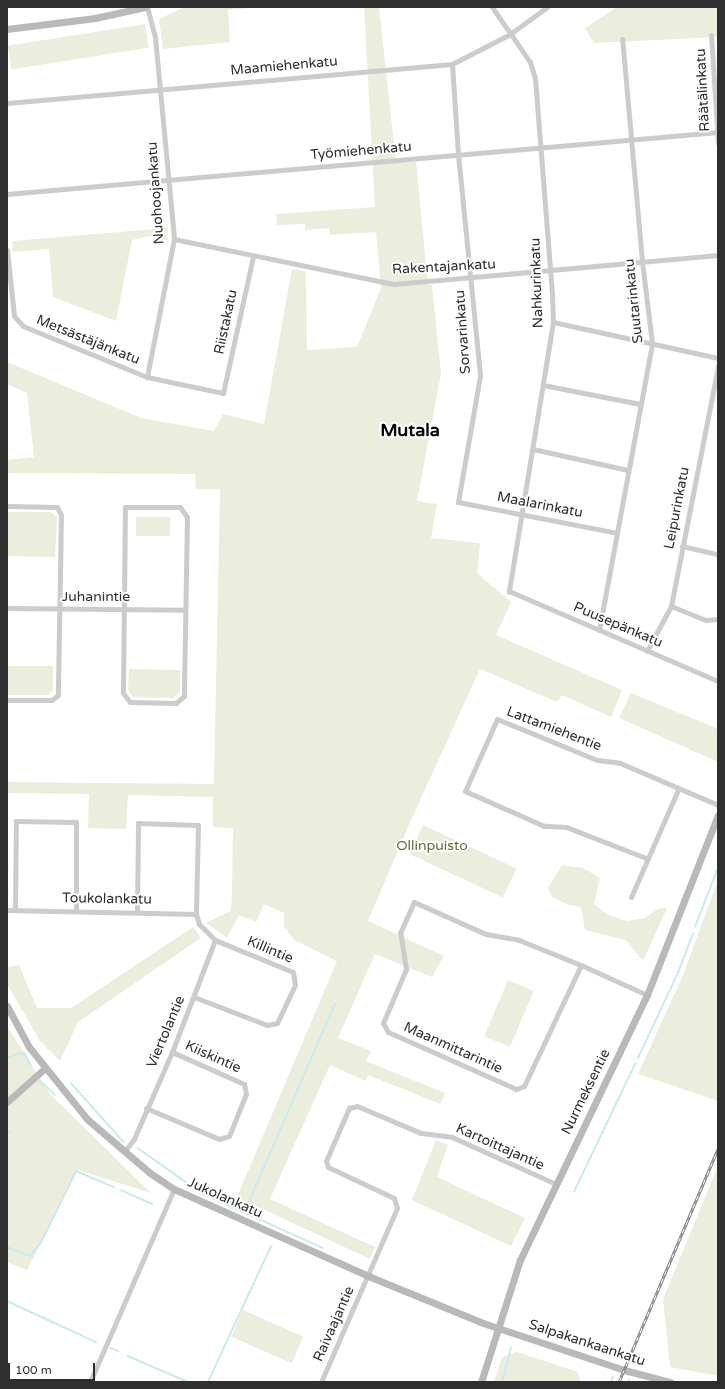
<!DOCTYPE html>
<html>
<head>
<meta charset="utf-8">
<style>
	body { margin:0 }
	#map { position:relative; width:725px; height:1389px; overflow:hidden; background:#fff; font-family:"Varela Round",sans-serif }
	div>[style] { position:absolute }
	.green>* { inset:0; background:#ebeddd; transform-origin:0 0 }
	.stream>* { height:1.5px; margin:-0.75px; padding:0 0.75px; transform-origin:0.75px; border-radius:0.75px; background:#c9ebed }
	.street>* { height:5px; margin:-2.5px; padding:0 2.5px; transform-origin:2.5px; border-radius:2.5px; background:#ccc }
	.secondary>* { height:7px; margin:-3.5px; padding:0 3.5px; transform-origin:3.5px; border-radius:3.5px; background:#b9b9b9 }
	.rail>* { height:3px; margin-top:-1.5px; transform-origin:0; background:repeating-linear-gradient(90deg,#fff 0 4.5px,#848484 0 9px); box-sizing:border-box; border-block:1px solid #848484 }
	span { translate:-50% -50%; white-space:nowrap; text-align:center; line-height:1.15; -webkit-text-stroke:4px #fff; paint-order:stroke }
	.street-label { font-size:14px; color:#2f2f2f }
	.park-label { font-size:14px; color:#636d3b }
	.district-label { font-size:18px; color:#000; font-weight:700 }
	.frame { position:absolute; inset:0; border:8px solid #2f2f2f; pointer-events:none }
	.scale { position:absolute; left:8px; top:1363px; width:87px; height:18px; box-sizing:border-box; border:2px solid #2f2f2f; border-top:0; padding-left:5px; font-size:12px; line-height:14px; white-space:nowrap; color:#2f2f2f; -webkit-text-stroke:3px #fff; paint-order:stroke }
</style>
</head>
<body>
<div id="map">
	<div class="green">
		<i style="clip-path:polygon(185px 7px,263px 7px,228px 10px,230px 42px,163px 49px,159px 19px)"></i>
		<i style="clip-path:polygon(364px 7px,379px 7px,396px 163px,416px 162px,428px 285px,432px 285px,441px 374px,417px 501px,437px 504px,431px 538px,480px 543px,477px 573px,511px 602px,496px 635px,622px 690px,611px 717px,562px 695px,557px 702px,480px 669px,411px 820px,368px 921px,444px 956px,432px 977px,375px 954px,338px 1038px,371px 1051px,366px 1061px,445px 1093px,440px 1104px,368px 1075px,365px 1081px,330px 1065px,270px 1199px,375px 1247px,370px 1259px,237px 1197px,337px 961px,294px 940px,284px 926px,284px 913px,264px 904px,256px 922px,239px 915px,227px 938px,206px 923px,231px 911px,232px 893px,233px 828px,213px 827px,213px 797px,128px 795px,126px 829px,88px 828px,89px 794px,7px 793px,7px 782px,214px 784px,220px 489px,196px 489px,195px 474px,7px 473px,7px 460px,34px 457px,27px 393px,7px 384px,7px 362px,141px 418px,214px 431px,223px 414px,264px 424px,292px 269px,306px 272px,307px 350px,357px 347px,381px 288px,376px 232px,330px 235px,329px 228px,305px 230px,305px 224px,277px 225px,276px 214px,375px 207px)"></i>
		<i style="clip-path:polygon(617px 7px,718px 7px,718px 37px,594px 43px,585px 28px)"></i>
		<i style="left:145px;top:24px;width:24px;height:139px;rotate:81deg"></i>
		<i style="clip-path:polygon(167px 228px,168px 241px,150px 236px,132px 240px,116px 321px,53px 297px,49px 249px,13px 252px,12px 241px)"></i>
		<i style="clip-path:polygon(8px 512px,51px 512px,57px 518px,55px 557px,7px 556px)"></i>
		<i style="left:136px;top:517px;width:34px;height:19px"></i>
		<i style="clip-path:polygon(7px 666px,53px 666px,53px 690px,48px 695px,7px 695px)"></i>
		<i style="clip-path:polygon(129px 669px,180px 670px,180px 692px,173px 698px,133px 697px,128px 690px)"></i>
		<i style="clip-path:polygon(631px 693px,718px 729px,718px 762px,619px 718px)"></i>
		<i style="left:423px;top:825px;width:103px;height:32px;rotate:25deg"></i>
		<i style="clip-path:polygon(562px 865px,583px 868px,600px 878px,594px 904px,606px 914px,627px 921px,645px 918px,659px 908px,667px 908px,643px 961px,626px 940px,585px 930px,581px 907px,569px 905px,552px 897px,548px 888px)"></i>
		<i style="clip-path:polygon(718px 880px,718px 1101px,638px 1074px,683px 975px)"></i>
		<i style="clip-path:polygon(193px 927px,201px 938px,78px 1022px,60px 1061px,40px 1041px,7px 984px,7px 967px,19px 965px,37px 1008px,71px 1008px)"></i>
		<i style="left:508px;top:980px;width:28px;height:61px;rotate:23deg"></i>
		<i style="clip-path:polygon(7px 1026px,49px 1093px,151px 1193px,78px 1170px,27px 1270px,7px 1262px)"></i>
		<i style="clip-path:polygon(436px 1140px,448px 1145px,437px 1177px,525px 1218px,511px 1246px,412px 1200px)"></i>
		<i style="clip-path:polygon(718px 1166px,718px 1376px,670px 1367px,663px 1299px)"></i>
		<i style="left:243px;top:1310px;width:66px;height:29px;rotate:24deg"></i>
		<i style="clip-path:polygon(517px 1352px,578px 1372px,581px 1382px,494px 1382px,502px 1357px)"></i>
	</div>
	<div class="stream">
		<i style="left:695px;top:927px;width:63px;rotate:-68.7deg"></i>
		<i style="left:13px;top:1055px;width:12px;rotate:-9deg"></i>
		<i style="left:25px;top:1053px;width:14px;rotate:65deg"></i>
		<i style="left:7px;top:1057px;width:5px"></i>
		<i style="left:638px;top:1058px;width:94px;rotate:-64.8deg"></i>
		<i style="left:678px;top:973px;width:42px;rotate:-69deg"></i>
		<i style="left:40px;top:1080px;width:21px;rotate:45deg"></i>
		<i style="left:71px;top:1083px;width:79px;rotate:48.1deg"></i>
		<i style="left:7px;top:1133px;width:4px;rotate:-14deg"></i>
		<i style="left:138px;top:1148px;width:64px;rotate:35.4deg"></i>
		<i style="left:121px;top:1190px;width:34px;rotate:24deg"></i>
		<i style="left:199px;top:1192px;width:136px;rotate:24.3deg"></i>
		<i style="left:574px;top:1192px;width:142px;rotate:-64.5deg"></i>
		<i style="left:248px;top:1204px;width:218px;rotate:-66.5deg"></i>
		<i style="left:7px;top:1247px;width:25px;rotate:21deg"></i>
		<i style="left:30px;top:1256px;width:17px;rotate:-50deg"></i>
		<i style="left:41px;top:1243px;width:80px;rotate:-64.1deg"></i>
		<i style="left:76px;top:1171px;width:41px;rotate:22.8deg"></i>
		<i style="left:7px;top:1301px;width:98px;rotate:24.7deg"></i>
		<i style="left:111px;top:1348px;width:8px;rotate:23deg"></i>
		<i style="left:128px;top:1356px;width:65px;rotate:23.4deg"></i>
		<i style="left:208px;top:1382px;width:150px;rotate:-65.1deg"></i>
		<i style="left:502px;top:1382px;width:35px;rotate:-75deg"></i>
		<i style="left:611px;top:1382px;width:5px;rotate:-68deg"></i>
		<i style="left:628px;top:1382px;width:2px;rotate:-63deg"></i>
	</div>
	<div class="street">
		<i style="left:147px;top:7px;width:31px;rotate:75deg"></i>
		<i style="left:155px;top:37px;width:203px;rotate:84.6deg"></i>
		<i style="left:174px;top:239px;width:141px;rotate:101.1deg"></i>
		<i style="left:492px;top:7px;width:67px;rotate:55.4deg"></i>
		<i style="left:530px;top:62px;width:17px;rotate:73deg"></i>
		<i style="left:535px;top:78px;width:218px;rotate:85.5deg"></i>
		<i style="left:552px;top:295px;width:27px;rotate:88deg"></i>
		<i style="left:553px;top:322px;width:273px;rotate:99.3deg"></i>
		<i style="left:509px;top:591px;width:228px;rotate:23.3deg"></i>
		<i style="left:711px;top:35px;width:108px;rotate:86.3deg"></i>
		<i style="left:452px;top:64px;width:90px;rotate:86.2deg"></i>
		<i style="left:458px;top:154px;width:223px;rotate:84.3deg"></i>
		<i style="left:480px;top:376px;width:128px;rotate:99.9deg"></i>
		<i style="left:458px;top:502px;width:162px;rotate:11deg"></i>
		<i style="left:7px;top:103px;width:447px;rotate:-5deg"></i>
		<i style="left:452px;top:64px;width:65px;rotate:-27.3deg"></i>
		<i style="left:510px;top:34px;width:46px;rotate:-36.1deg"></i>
		<i style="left:7px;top:194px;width:714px;rotate:-4.98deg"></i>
		<i style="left:174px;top:239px;width:225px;rotate:11.6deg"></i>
		<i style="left:394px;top:284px;width:325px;rotate:-5.1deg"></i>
		<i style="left:7px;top:250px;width:66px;rotate:83.9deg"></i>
		<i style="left:14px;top:316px;width:13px;rotate:48deg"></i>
		<i style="left:23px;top:326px;width:134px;rotate:22.4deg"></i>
		<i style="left:147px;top:377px;width:78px;rotate:11.9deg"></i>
		<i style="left:223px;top:393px;width:139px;rotate:-77.6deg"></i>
		<i style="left:553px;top:322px;width:169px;rotate:12.3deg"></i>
		<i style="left:543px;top:385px;width:99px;rotate:11.1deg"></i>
		<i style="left:533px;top:449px;width:97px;rotate:12.5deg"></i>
		<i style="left:7px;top:506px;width:50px;rotate:1.1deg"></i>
		<i style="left:57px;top:507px;width:9px;rotate:63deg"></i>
		<i style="left:61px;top:515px;width:180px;rotate:91deg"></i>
		<i style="left:58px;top:695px;width:8px;rotate:140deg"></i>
		<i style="left:52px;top:700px;width:45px;rotate:180deg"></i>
		<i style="left:125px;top:507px;width:55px"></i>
		<i style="left:180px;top:507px;width:12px;rotate:55deg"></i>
		<i style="left:187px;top:517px;width:179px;rotate:91deg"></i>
		<i style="left:184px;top:696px;width:11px;rotate:139deg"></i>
		<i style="left:176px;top:703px;width:46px;rotate:-178.8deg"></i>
		<i style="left:130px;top:702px;width:11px;rotate:-128deg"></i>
		<i style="left:123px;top:693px;width:186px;rotate:-89.4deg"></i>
		<i style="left:682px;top:546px;width:37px;rotate:13deg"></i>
		<i style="left:671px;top:606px;width:38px;rotate:22deg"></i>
		<i style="left:706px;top:620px;width:12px;rotate:-5deg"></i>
		<i style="left:7px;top:608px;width:178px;rotate:0.6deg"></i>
		<i style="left:599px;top:630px;width:292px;rotate:-79.5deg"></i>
		<i style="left:652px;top:343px;width:83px;rotate:-97deg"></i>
		<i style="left:642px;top:261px;width:223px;rotate:-95.1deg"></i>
		<i style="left:647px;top:651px;width:51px;rotate:-61.9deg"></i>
		<i style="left:671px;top:606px;width:245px;rotate:-78.9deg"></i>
		<i style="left:646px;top:858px;width:86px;rotate:-158.8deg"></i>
		<i style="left:566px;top:827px;width:22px;rotate:-177deg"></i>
		<i style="left:544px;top:826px;width:86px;rotate:-156.1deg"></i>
		<i style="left:465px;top:791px;width:79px;rotate:-66deg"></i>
		<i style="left:497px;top:719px;width:108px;rotate:22.3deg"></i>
		<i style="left:597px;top:760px;width:23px;rotate:7deg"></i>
		<i style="left:620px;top:763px;width:107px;rotate:23.2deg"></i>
		<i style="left:631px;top:897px;width:117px;rotate:-66.3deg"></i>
		<i style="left:7px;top:910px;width:189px;rotate:1.2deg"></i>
		<i style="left:196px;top:914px;width:10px;rotate:73deg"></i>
		<i style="left:199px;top:924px;width:23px;rotate:45deg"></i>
		<i style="left:215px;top:940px;width:120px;rotate:111deg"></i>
		<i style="left:172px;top:1052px;width:95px;rotate:113.6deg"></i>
		<i style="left:134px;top:1139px;width:16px;rotate:128deg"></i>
		<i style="left:15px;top:910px;width:89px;rotate:-89.4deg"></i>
		<i style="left:16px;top:821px;width:60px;rotate:1deg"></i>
		<i style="left:76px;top:822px;width:89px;rotate:90deg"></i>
		<i style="left:137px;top:911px;width:88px;rotate:-89.3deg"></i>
		<i style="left:138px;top:823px;width:60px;rotate:1.9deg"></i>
		<i style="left:198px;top:825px;width:89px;rotate:91.3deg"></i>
		<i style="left:581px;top:965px;width:134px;rotate:115.2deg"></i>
		<i style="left:524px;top:1086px;width:9px;rotate:159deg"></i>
		<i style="left:516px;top:1089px;width:140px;rotate:-156deg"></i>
		<i style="left:388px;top:1032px;width:10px;rotate:-119deg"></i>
		<i style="left:383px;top:1023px;width:59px;rotate:-66.9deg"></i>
		<i style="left:406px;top:969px;width:36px;rotate:-99deg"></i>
		<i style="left:400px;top:933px;width:34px;rotate:-66deg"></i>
		<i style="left:414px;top:902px;width:79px;rotate:24deg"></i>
		<i style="left:486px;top:934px;width:34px;rotate:10deg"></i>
		<i style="left:519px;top:940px;width:67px;rotate:22deg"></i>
		<i style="left:581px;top:965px;width:72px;rotate:24.4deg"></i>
		<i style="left:194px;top:997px;width:78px;rotate:21deg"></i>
		<i style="left:267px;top:1025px;width:10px;rotate:-11deg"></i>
		<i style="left:277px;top:1023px;width:42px;rotate:-64.7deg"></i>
		<i style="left:295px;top:985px;width:13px;rotate:-99deg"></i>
		<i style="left:293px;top:972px;width:84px;rotate:-157.7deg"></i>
		<i style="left:146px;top:1108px;width:79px;rotate:23deg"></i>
		<i style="left:219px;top:1139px;width:10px;rotate:-17deg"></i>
		<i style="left:229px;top:1136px;width:45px;rotate:-68deg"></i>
		<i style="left:246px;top:1094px;width:10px;rotate:-101deg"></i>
		<i style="left:244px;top:1084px;width:79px;rotate:-156deg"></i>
		<i style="left:90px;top:1382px;width:210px;rotate:-66.5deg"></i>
		<i style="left:321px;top:1382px;width:190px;rotate:-66.4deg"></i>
		<i style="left:397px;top:1208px;width:10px;rotate:-107deg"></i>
		<i style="left:394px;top:1198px;width:73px;rotate:-154.8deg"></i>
		<i style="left:328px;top:1167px;width:6px;rotate:-108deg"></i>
		<i style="left:326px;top:1161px;width:58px;rotate:-66.5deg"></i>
		<i style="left:349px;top:1108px;width:8px;rotate:-14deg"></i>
		<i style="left:357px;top:1106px;width:69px;rotate:22.9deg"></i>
		<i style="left:421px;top:1133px;width:31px;rotate:7deg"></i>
		<i style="left:452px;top:1137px;width:114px;rotate:24.3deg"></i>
	</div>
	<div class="secondary">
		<i style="left:7px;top:29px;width:89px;rotate:-7.1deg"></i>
		<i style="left:95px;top:18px;width:51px;rotate:-12.4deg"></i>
		<i style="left:7px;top:1006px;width:47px;rotate:61.8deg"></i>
		<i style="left:29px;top:1047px;width:92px;rotate:51.1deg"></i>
		<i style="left:87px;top:1119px;width:83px;rotate:40.6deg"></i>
		<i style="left:150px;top:1173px;width:29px;rotate:34deg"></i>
		<i style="left:174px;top:1189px;width:218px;rotate:24.1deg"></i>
		<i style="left:373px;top:1278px;width:119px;rotate:22.2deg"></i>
		<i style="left:483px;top:1323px;width:149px;rotate:18.4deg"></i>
		<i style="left:624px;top:1370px;width:48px;rotate:14.6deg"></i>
		<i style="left:7px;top:1102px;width:51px;rotate:-41.8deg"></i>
		<i style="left:481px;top:1382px;width:128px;rotate:-72.3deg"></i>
		<i style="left:520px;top:1260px;width:294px;rotate:-64.4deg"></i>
		<i style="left:647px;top:995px;width:193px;rotate:-68.5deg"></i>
	</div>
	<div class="rail">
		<i style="left:619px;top:1382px;width:253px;rotate:-67deg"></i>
	</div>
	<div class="street-label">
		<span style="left:284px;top:66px;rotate:-5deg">Maamiehenkatu</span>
		<span style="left:703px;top:90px;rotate:-93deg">Räätälinkatu</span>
		<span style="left:361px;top:151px;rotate:-5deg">Työmiehenkatu</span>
		<span style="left:156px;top:193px;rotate:-94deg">Nuohoojankatu</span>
		<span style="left:444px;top:267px;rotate:-3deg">Rakentajankatu</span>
		<span style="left:537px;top:283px;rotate:-92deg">Nahkurinkatu</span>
		<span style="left:634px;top:301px;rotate:-96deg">Suutarinkatu</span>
		<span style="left:226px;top:322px;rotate:-78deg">Riistakatu</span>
		<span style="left:463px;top:332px;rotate:-94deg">Sorvarinkatu</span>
		<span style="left:88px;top:340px;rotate:22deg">Metsästäjänkatu</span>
		<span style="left:540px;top:505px;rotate:11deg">Maalarinkatu</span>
		<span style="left:677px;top:508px;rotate:-79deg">Leipurinkatu</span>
		<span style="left:96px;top:597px">Juhanintie</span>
		<span style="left:618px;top:625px;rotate:23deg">Puusepänkatu</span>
		<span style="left:554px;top:729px;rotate:21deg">Lattamiehentie</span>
		<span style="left:107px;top:899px;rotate:1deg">Toukolankatu</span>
		<span style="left:270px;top:950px;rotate:23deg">Killintie</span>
		<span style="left:166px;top:1032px;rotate:-67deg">Viertolantie</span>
		<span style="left:453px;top:1048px;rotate:24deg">Maanmittarintie</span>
		<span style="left:213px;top:1057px;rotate:24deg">Kiiskintie</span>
		<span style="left:586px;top:1092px;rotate:-64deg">Nurmeksentie</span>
		<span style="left:500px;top:1147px;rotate:24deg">Kartoittajantie</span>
		<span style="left:225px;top:1198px;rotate:24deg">Jukolankatu</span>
		<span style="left:334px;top:1324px;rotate:-66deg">Raivaajantie</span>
		<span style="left:587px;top:1343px;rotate:18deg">Salpakankaankatu</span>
	</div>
	<div class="park-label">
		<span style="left:432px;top:846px">Ollinpuisto</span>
	</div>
	<div class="district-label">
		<span style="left:410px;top:430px">Mutala</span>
	</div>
	<div class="frame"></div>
	<div class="scale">100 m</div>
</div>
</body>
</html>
